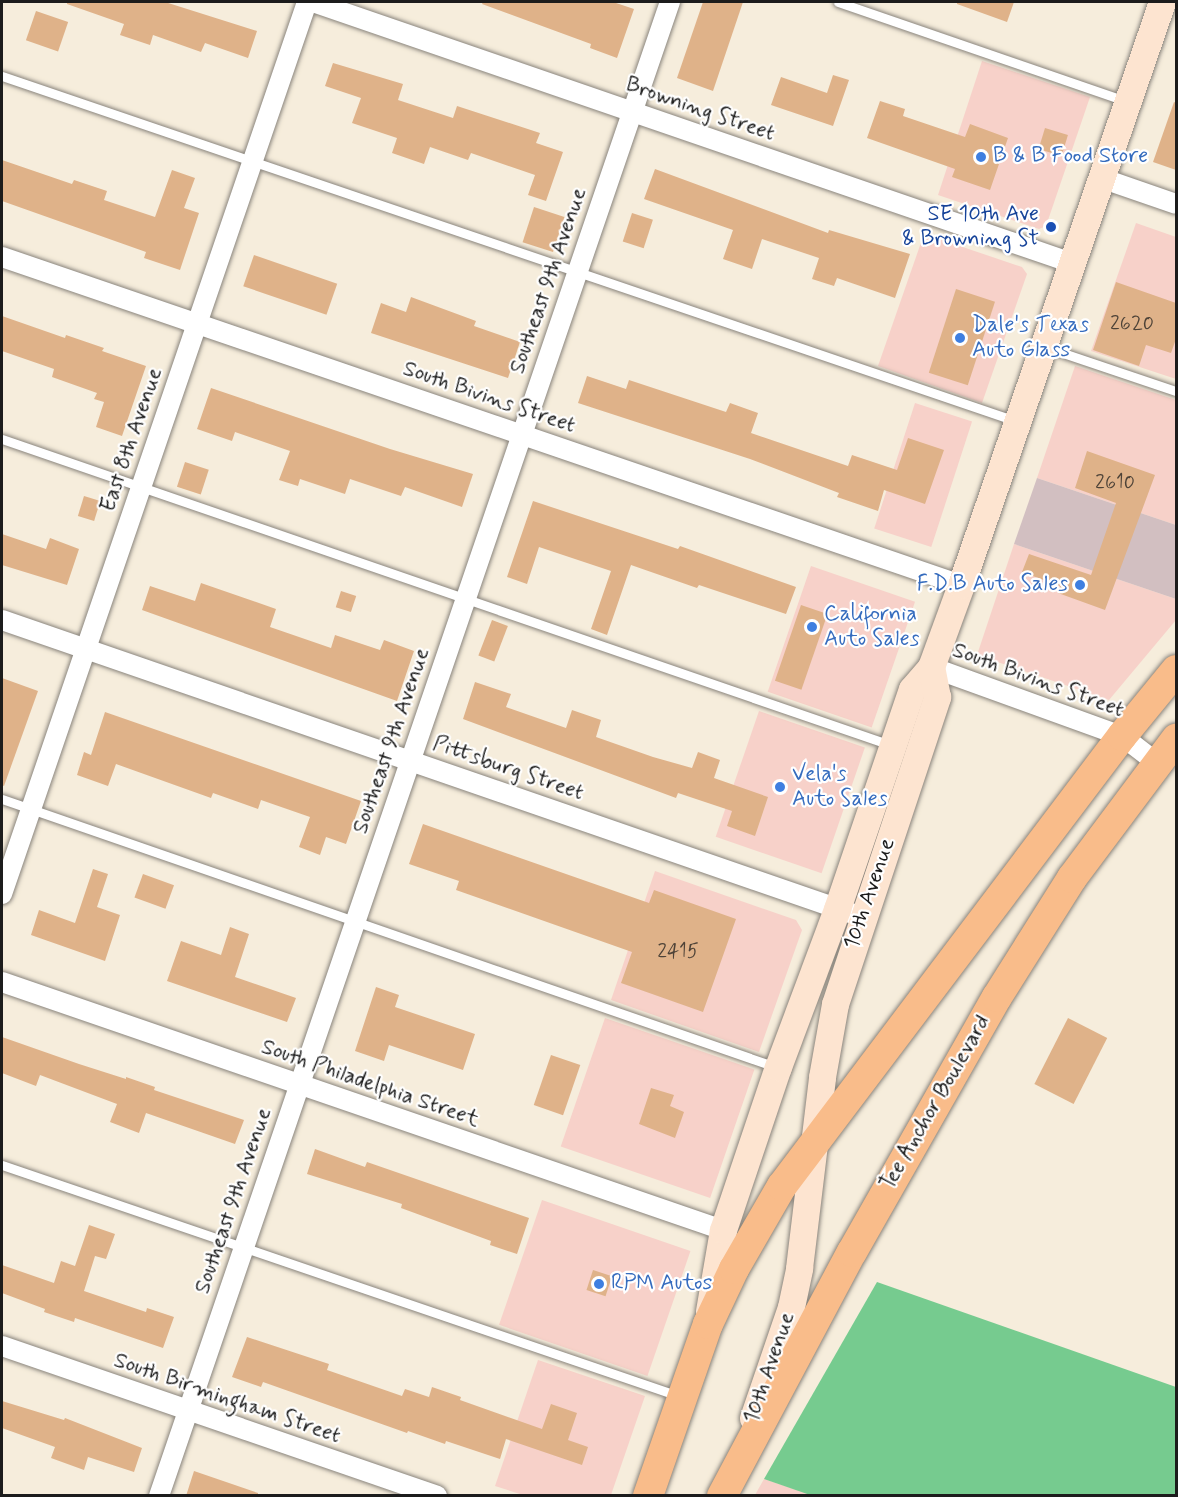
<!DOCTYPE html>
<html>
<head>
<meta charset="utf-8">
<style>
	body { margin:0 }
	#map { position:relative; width:1178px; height:1497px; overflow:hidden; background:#f6eddc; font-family:Mynerve,sans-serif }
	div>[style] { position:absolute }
	.built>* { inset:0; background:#f7d1c9; transform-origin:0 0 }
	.industrial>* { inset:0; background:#d2bfc1 }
	.green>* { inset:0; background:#76cb8f }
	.building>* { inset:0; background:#dfb289; transform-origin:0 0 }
	.roads { filter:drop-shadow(0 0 2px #89847c) drop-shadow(0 0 2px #89847c) }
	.lane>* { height:9px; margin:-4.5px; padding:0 4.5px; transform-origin:4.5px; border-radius:4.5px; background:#fff }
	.street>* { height:20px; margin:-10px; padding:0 10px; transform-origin:10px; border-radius:10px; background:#fff }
	.secondary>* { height:27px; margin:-13.5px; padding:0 13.5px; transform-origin:13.5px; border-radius:13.5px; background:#fde4d0 }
	.primary>* { height:30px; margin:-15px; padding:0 15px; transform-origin:15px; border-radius:15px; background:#f9bc8a }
	.dots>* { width:16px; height:16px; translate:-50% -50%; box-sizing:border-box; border:3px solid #fff; border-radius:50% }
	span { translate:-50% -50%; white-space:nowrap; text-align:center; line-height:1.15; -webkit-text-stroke:4.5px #fff; paint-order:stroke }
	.number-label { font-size:20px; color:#4d4237 }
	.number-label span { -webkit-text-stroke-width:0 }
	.street-label { font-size:22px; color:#1c1c1c }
	.shop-label { font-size:22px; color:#366cbe }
	.left { translate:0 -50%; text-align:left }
	.right { translate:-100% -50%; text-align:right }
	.transit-label { font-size:22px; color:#164399 }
	.frame { position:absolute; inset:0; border:3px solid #1c1c1c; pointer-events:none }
</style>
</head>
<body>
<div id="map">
	<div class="built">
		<i style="clip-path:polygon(982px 61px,1090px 97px,1046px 226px,1039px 229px,938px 195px)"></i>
		<i style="clip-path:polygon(1136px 223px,1176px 237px,1176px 379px,1091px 351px)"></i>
		<i style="clip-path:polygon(924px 234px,1022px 267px,1027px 274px,982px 403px,878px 366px)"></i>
		<i style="clip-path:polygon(1075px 366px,1176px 400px,1176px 525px,1037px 478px)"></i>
		<i style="left:915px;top:403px;width:60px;height:132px;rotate:18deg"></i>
		<i style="clip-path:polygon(1014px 544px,1176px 599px,1176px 620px,1109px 700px,977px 655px)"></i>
		<i style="left:811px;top:566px;width:110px;height:133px;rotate:19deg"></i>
		<i style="left:759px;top:711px;width:112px;height:133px;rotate:19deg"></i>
		<i style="clip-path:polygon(655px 871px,796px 920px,802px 930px,759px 1052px,611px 1000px)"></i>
		<i style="left:605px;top:1018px;width:158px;height:136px;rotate:19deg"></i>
		<i style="left:542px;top:1200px;width:157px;height:132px;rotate:19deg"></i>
		<i style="clip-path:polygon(538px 1360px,645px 1396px,611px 1495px,523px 1495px,495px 1486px)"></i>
		<i style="clip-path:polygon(764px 1479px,813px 1495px,755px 1495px)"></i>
	</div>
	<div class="industrial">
		<i style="clip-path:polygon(1037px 478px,1176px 525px,1176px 599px,1014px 544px)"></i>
	</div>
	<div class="green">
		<i style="clip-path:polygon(877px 1282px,1176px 1387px,1176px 1495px,813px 1496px,764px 1479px)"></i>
	</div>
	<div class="building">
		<i style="clip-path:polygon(67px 2px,165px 2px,257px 31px,248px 58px,205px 43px,201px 52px,153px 35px,150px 45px,120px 35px,124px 24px,67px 4px)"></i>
		<i style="clip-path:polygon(483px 2px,613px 2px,634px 9px,617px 58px,590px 48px,591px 44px,482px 4px)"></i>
		<i style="clip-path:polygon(703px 2px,743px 2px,713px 91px,677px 78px)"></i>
		<i style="clip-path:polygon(957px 2px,1014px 2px,1007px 22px,957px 4px)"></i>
		<i style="left:36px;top:11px;width:34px;height:31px;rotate:19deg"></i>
		<i style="clip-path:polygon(333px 63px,403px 84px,398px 100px,453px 118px,457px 106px,540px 133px,536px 143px,563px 152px,546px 201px,528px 195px,535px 175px,471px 153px,468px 160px,430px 147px,424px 164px,392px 153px,397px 138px,352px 123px,361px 98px,325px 86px)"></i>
		<i style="clip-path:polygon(833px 75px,849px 80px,833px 126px,771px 105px,781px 77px,827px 93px)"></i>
		<i style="clip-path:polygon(880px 101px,905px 109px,903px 116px,965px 137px,970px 124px,1008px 138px,990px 190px,952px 177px,955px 169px,867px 138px)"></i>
		<i style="clip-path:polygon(1174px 102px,1176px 103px,1176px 170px,1153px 162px)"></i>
		<i style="left:1045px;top:128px;width:24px;height:22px;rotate:17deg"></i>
		<i style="clip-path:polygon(2px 160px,72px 184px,74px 180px,107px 191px,104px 200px,155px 217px,172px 170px,195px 178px,184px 208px,199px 213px,180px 270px,144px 258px,146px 252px,2px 201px)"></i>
		<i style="clip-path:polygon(655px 169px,828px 233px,829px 230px,910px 254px,895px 298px,837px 278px,834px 286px,812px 279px,819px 258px,762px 239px,752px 269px,723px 259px,733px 230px,644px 199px)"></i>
		<i style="left:534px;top:207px;width:32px;height:37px;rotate:18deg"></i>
		<i style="left:632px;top:213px;width:22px;height:30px;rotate:18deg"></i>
		<i style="left:254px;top:255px;width:88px;height:33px;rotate:19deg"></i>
		<i style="clip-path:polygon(1116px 282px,1176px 303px,1176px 339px,1171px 353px,1146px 345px,1139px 366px,1093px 350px)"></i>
		<i style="left:956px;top:289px;width:41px;height:88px;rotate:18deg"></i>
		<i style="clip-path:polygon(411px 297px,476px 321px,474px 326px,520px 342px,508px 378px,371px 333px,381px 303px,406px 312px)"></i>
		<i style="clip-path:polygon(2px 316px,65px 338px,66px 335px,104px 348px,102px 351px,146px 366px,122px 436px,96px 427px,104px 402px,94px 399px,97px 393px,52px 377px,54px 369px,2px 351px)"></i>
		<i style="clip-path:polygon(587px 376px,626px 389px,629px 380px,726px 412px,730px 403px,758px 413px,751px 433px,848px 466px,852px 455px,897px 470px,908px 438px,944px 450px,925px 504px,884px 490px,878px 511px,837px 497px,839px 493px,750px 459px,578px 403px)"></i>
		<i style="clip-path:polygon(211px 388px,390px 449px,473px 474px,462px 507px,405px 487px,401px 496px,350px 479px,345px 494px,300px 479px,298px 486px,279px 480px,290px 451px,235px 432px,232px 441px,197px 429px)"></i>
		<i style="clip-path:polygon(1087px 451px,1155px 475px,1105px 610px,1058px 593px,1060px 586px,1022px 572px,1029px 554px,1091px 575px,1116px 503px,1075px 488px)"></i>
		<i style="left:185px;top:462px;width:25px;height:26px;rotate:18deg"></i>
		<i style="left:84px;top:496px;width:17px;height:21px;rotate:17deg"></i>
		<i style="clip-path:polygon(533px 501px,678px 549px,680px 546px,796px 587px,786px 614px,699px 585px,697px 588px,631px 565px,607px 635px,591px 629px,611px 571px,539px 547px,527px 584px,507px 577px)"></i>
		<i style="clip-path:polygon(2px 534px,46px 549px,50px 538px,79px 549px,67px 585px,2px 565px)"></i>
		<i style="clip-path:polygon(201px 583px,276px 609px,270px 627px,331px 648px,335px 635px,380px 650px,384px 640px,414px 651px,397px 701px,142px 610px,150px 586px,195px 601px)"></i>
		<i style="left:341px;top:591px;width:16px;height:17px;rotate:18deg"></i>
		<i style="left:801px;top:605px;width:28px;height:80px;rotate:19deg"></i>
		<i style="left:492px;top:620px;width:17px;height:38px;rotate:21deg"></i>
		<i style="clip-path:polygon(2px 678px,38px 691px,4px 786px,2px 785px)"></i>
		<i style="clip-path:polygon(475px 682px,511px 694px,506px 707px,566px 728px,572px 710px,601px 720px,596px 737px,653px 757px,692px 768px,698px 752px,720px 760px,714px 778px,768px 797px,755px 836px,727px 826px,732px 811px,678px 793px,676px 798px,463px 719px)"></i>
		<i style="clip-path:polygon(105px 712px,361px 801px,346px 844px,326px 837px,320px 855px,299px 847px,310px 817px,261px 800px,258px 809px,213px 793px,211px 798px,116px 764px,108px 786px,77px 775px,84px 752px,91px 755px)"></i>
		<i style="clip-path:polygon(423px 824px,649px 903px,654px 890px,736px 919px,703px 1012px,621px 983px,632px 952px,456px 890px,459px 881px,409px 864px)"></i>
		<i style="clip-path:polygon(93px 869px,108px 874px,97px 907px,120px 915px,105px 961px,31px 935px,39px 910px,75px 923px)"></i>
		<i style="left:143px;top:874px;width:33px;height:25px;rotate:20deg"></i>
		<i style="clip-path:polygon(230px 927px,249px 934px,235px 977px,296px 998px,287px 1022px,167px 981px,181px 941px,221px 955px)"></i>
		<i style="clip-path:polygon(376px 987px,399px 995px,395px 1007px,475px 1034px,463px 1070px,389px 1045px,384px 1061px,355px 1051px)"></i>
		<i style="left:1068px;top:1018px;width:44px;height:74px;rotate:27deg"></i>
		<i style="clip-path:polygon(2px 1037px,79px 1064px,126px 1079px,126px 1077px,155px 1087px,154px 1090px,244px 1120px,235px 1144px,146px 1113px,139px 1133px,110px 1122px,117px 1104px,40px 1075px,36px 1086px,2px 1073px)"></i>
		<i style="left:551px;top:1055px;width:31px;height:53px;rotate:19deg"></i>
		<i style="clip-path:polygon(651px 1088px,674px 1095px,670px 1106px,684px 1112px,675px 1138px,639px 1124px)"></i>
		<i style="clip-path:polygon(315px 1149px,365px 1167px,367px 1162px,529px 1218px,517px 1254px,490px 1245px,491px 1241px,401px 1208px,402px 1204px,307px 1174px)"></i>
		<i style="clip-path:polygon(89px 1225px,115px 1234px,106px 1259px,95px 1256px,84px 1291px,146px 1312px,147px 1308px,174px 1317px,163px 1348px,75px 1318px,74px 1322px,44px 1312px,45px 1309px,2px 1293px,2px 1265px,54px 1283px,61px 1261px,75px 1266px)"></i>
		<i style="left:593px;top:1270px;width:20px;height:21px;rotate:18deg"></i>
		<i style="clip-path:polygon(247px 1337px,329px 1364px,327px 1370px,402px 1396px,405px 1389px,429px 1397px,432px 1387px,461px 1397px,460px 1400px,542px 1429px,551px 1404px,577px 1413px,568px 1440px,588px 1447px,582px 1465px,506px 1439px,500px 1459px,446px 1441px,445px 1444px,408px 1431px,407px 1433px,263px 1382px,261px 1387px,232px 1377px)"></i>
		<i style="clip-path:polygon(2px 1401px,64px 1420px,65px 1418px,142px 1448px,134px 1472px,88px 1457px,84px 1470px,51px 1458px,55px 1447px,2px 1428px)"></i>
		<i style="clip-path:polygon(194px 1471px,258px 1493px,258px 1496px,186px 1496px)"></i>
	</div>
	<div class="roads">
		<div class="lane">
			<i style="left:838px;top:2px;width:305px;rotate:19deg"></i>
			<i style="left:2px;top:76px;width:1071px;rotate:18.79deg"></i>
			<i style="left:1045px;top:347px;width:138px;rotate:18.6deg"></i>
			<i style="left:2px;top:439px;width:939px;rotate:19.01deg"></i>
			<i style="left:2px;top:799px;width:819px;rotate:19.1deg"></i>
			<i style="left:2px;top:1165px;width:715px;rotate:18.84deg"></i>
		</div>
		<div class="street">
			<i style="left:313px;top:2px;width:803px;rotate:18.98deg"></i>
			<i style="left:1101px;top:178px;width:79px;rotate:19.1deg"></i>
			<i style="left:2px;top:257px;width:1014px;rotate:18.88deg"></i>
			<i style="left:2px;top:620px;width:910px;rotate:19.05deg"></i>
			<i style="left:931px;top:667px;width:203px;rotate:19.9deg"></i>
			<i style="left:1122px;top:736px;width:44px;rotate:37.6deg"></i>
			<i style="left:2px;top:894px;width:943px;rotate:-71.12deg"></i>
			<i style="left:2px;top:982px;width:762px;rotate:18.98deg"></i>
			<i style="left:2px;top:1346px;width:460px;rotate:19deg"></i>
			<i style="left:159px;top:1496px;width:1579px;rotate:-71.12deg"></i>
		</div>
		<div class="secondary">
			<i style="left:709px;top:1311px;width:82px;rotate:-80.2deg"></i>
			<i style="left:723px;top:1230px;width:172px;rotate:-71.4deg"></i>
			<i style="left:778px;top:1067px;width:169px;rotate:-69.5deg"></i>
			<i style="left:837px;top:909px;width:232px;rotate:-71.2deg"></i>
			<i style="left:912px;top:689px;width:29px;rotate:-49deg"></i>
			<i style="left:931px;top:667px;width:87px;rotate:-69.9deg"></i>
			<i style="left:961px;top:585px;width:617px;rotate:-70.98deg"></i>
			<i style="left:753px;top:1418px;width:117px;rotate:-71.1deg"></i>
			<i style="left:791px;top:1307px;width:40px;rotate:-78deg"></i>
			<i style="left:799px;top:1268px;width:192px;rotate:-83.1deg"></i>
			<i style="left:822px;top:1077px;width:74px;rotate:-79.9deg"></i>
			<i style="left:835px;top:1004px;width:324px;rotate:-71.6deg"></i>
			<i style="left:937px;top:697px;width:31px;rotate:-101deg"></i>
		</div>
		<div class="primary">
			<i style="left:648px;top:1496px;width:182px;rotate:-70.8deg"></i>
			<i style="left:708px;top:1324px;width:61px;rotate:-64.7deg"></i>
			<i style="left:734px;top:1269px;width:96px;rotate:-60deg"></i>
			<i style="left:782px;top:1186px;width:564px;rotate:-52.93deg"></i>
			<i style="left:1122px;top:736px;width:85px;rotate:-50.7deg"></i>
			<i style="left:722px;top:1496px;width:276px;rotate:-62deg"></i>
			<i style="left:852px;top:1252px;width:293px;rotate:-60.4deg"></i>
			<i style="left:997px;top:997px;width:141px;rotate:-57.8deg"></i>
			<i style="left:1072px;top:878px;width:174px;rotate:-53.2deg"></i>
		</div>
	</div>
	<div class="dots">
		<i style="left:981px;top:157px;background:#3f7fe0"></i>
		<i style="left:1051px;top:227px;background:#1a4fb4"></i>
		<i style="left:960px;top:338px;background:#3f7fe0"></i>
		<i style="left:1080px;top:585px;background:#3f7fe0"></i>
		<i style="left:812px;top:627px;background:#3f7fe0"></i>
		<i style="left:780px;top:787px;background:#3f7fe0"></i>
		<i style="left:599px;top:1284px;background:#3f7fe0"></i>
	</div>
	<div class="number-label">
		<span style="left:1132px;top:323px">2620</span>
		<span style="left:1115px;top:482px">2610</span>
		<span style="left:678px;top:951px">2415</span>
	</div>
	<div class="street-label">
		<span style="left:700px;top:110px;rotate:19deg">Browning Street</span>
		<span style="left:549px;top:281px;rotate:-71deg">Southeast 9th Avenue</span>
		<span style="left:489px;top:398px;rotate:19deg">South Bivins Street</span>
		<span style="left:132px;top:440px;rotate:-71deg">East 8th Avenue</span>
		<span style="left:1038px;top:681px;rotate:20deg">South Bivins Street</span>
		<span style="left:392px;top:741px;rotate:-71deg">Southeast 9th Avenue</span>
		<span style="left:508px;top:769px;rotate:19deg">Pittsburg Street</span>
		<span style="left:870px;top:894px;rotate:-71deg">10th Avenue</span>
		<span style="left:370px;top:1084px;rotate:19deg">South Philadelphia Street</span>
		<span style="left:936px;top:1103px;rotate:-60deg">Tee Anchor Boulevard</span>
		<span style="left:234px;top:1201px;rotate:-71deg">Southeast 9th Avenue</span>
		<span style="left:770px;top:1368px;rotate:-71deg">10th Avenue</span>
		<span style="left:227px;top:1399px;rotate:19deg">South Birmingham Street</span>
	</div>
	<div class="shop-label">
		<span class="left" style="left:993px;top:157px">B &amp; B Food Store</span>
		<span class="left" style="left:972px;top:338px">Dale's Texas<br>Auto Glass</span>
		<span class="right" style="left:1068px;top:585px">F.D.B Auto Sales</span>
		<span class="left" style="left:824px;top:627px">California<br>Auto Sales</span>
		<span class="left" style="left:792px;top:787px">Vela's<br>Auto Sales</span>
		<span class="left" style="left:611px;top:1284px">RPM Autos</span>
	</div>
	<div class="transit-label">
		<span class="right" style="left:1039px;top:227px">SE 10th Ave<br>&amp; Browning St</span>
	</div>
	<div class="frame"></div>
</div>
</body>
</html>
